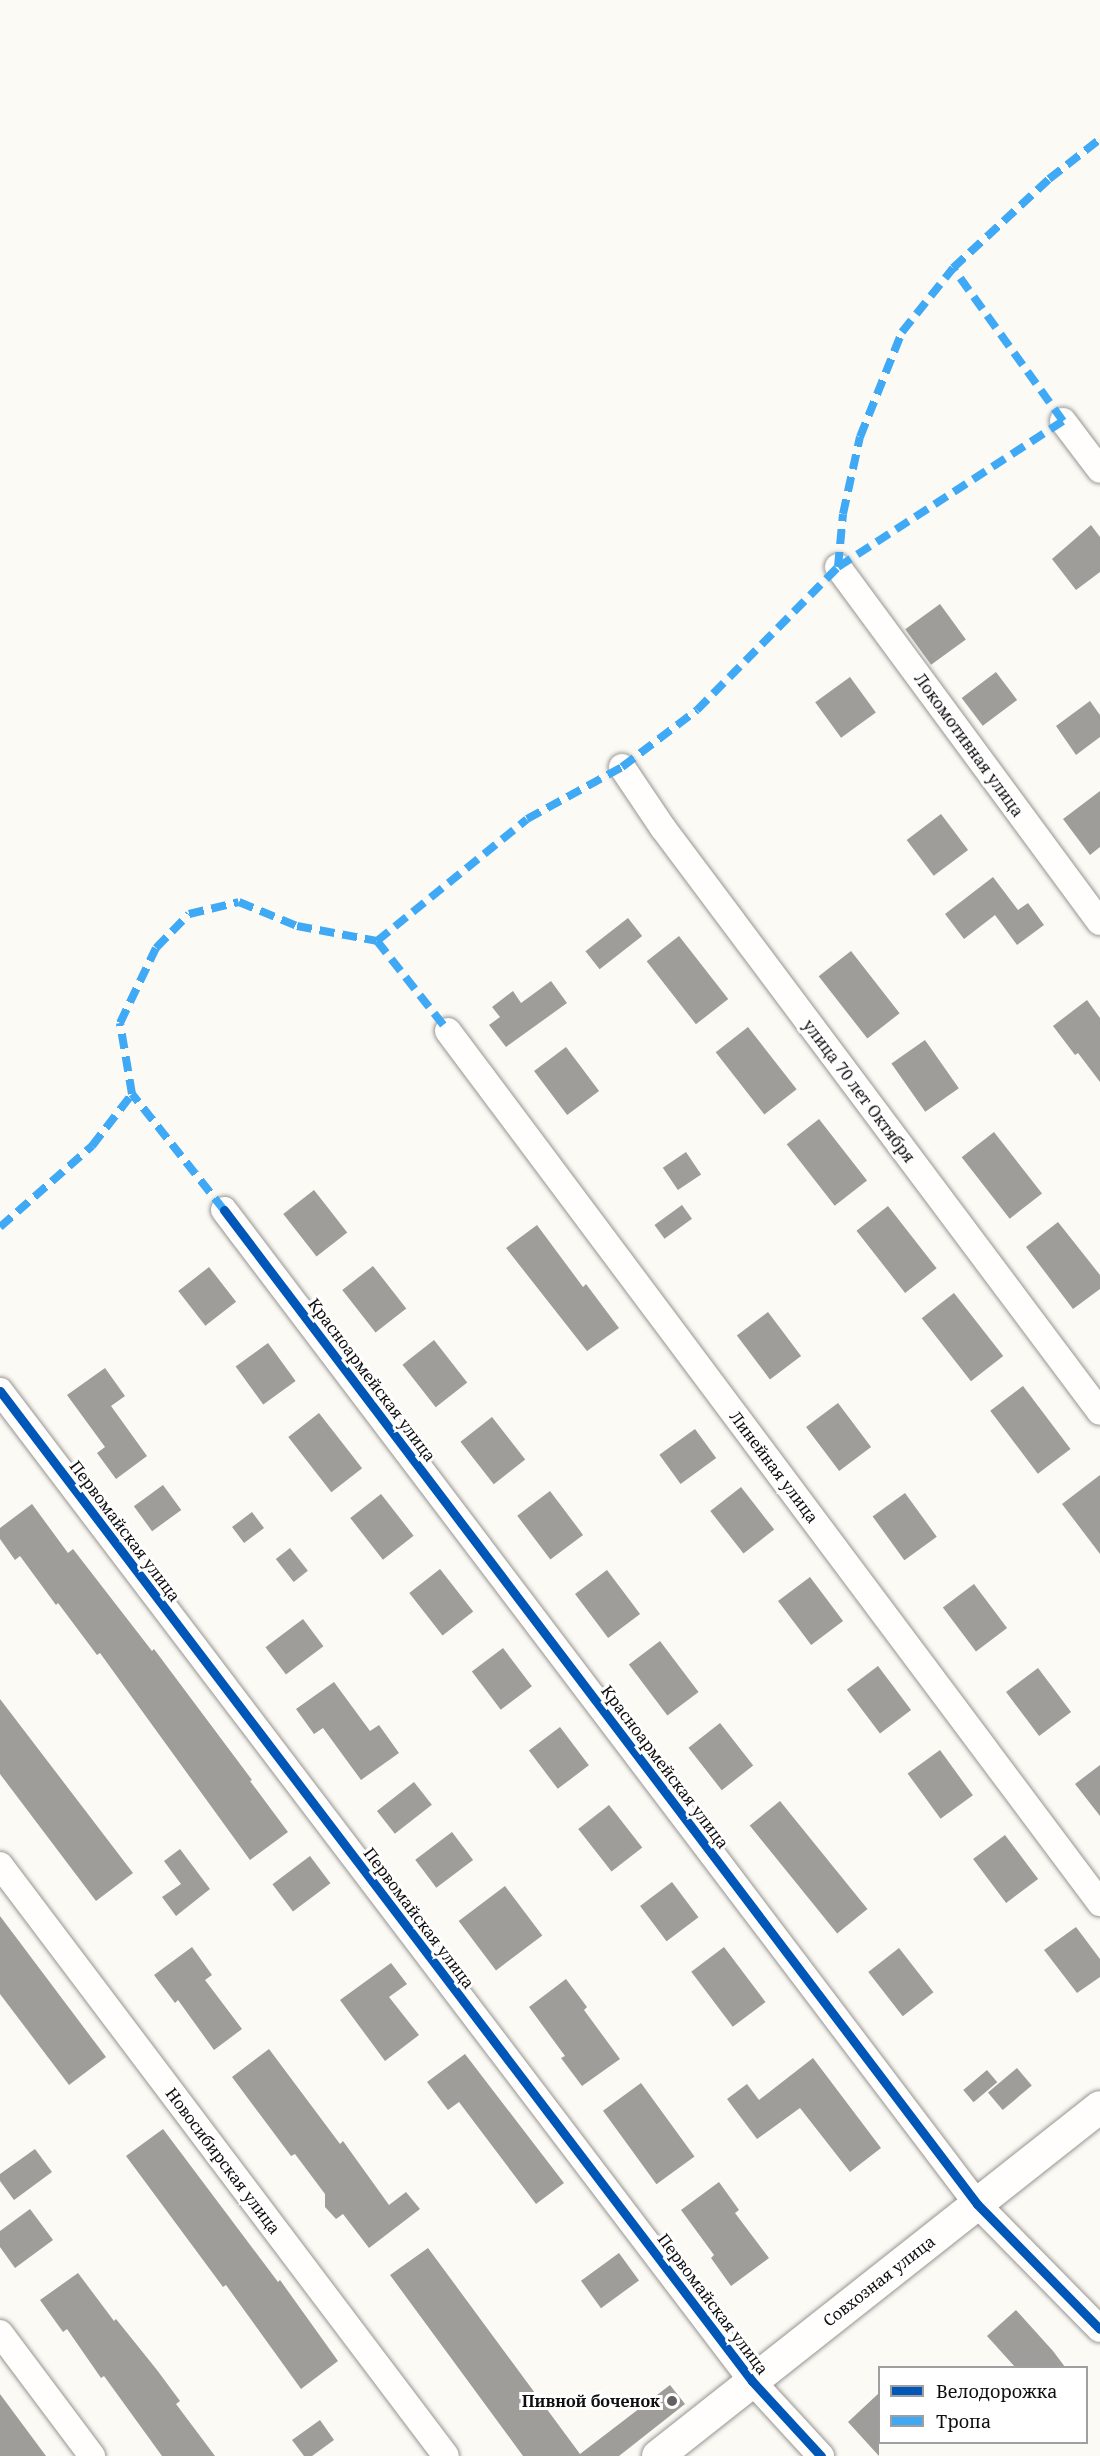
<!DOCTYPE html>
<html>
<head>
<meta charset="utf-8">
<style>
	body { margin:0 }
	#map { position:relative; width:1100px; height:2456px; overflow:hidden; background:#fcfaf4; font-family:"Noto Serif",serif }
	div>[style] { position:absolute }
	.building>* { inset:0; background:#9f9d99; transform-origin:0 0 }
	.roads { filter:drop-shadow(0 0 2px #969592) drop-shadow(0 0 2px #969592) }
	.minor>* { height:26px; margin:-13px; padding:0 13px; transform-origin:13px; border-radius:13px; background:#fffefd }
	.tertiary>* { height:32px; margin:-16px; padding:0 16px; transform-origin:16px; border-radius:16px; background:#fffefd }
	.quiet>* { height:8px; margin-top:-4px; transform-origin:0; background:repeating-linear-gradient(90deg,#3fa9f5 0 15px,transparent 0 23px) }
	.cycleway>* { height:9px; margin:-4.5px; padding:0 4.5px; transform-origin:4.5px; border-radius:4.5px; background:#0057b8 }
	.dots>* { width:16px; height:16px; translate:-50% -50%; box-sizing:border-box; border:3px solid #fff; border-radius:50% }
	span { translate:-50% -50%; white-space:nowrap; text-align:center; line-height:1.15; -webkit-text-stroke:6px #fff; paint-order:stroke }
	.street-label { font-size:16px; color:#0f0f0f }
	.poi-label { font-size:16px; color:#0f0f0f; font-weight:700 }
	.right { translate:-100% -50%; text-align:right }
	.legend { position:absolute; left:878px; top:2366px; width:210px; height:78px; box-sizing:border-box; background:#fff; border:2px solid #9f9f9f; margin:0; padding:8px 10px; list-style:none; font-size:18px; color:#0f0f0f }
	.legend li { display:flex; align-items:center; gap:12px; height:30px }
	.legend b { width:30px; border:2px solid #9f9f9f }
</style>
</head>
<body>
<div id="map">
	<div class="building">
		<i style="clip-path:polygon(1091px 525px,1100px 537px,1100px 572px,1076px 590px,1052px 559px)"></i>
		<i style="left:940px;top:604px;width:44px;height:43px;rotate:54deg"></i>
		<i style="left:996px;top:672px;width:35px;height:43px;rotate:53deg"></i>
		<i style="left:850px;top:677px;width:44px;height:43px;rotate:54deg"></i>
		<i style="clip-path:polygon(1090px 701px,1100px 715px,1100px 737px,1076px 755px,1056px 726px)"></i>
		<i style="clip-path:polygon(1100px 791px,1100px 847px,1090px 855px,1063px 819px)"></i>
		<i style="left:941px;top:814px;width:45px;height:43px;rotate:53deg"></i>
		<i style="clip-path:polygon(993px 877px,1018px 910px,1028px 903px,1044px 925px,1017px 945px,995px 915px,964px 939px,945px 914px)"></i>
		<i style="left:628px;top:918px;width:23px;height:54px;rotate:52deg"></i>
		<i style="left:679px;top:936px;width:80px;height:41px;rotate:52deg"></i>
		<i style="left:851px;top:951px;width:79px;height:41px;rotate:52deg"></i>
		<i style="clip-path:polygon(551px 981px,567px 1003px,506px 1047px,489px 1025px,500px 1017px,492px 1007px,513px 991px,521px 1003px)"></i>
		<i style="clip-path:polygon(1087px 1000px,1100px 1018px,1100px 1082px,1078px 1053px,1075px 1055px,1053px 1026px)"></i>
		<i style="left:748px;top:1027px;width:79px;height:41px;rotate:52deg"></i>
		<i style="left:925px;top:1040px;width:59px;height:41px;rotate:55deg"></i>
		<i style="left:566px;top:1047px;width:55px;height:40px;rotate:53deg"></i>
		<i style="left:819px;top:1119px;width:78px;height:41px;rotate:52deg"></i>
		<i style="left:994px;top:1132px;width:78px;height:41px;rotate:52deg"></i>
		<i style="left:686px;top:1152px;width:27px;height:28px;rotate:56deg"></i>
		<i style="left:314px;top:1190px;width:54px;height:39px;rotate:52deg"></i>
		<i style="left:682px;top:1205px;width:17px;height:34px;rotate:54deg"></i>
		<i style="left:888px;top:1206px;width:79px;height:40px;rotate:52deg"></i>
		<i style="clip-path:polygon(1058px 1222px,1100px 1275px,1100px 1289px,1073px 1309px,1026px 1247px)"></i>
		<i style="clip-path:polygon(537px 1225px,583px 1287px,586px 1284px,619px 1328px,587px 1351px,506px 1248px)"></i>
		<i style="left:373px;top:1266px;width:54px;height:39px;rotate:52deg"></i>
		<i style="left:209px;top:1267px;width:44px;height:39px;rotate:52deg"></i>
		<i style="left:954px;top:1293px;width:80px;height:41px;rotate:52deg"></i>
		<i style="left:768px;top:1312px;width:55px;height:39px;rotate:53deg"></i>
		<i style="left:434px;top:1340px;width:54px;height:40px;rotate:52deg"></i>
		<i style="left:268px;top:1343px;width:47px;height:40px;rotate:54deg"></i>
		<i style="clip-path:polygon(105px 1368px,125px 1396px,111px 1406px,147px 1456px,116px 1479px,97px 1453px,105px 1447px,67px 1395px)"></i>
		<i style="left:1023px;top:1386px;width:79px;height:41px;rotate:53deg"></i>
		<i style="left:838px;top:1403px;width:55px;height:40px;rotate:53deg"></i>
		<i style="left:319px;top:1413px;width:70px;height:39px;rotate:52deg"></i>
		<i style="left:492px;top:1417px;width:54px;height:40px;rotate:52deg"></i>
		<i style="left:695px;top:1429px;width:36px;height:44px;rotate:54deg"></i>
		<i style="clip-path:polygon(1100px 1475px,1100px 1554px,1062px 1504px)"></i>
		<i style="left:163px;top:1485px;width:31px;height:36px;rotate:54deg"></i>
		<i style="left:741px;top:1487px;width:54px;height:39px;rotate:52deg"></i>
		<i style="left:550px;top:1491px;width:55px;height:41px;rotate:53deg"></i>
		<i style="left:905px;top:1493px;width:54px;height:40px;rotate:54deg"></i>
		<i style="left:381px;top:1494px;width:53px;height:39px;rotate:52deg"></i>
		<i style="clip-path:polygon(32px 1504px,68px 1553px,73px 1549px,152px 1651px,154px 1649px,252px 1780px,250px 1781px,288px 1832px,250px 1860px,100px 1653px,97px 1655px,58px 1603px,56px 1605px,20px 1556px,15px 1560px,0 1539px,0 1528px)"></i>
		<i style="left:252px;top:1512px;width:20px;height:25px;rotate:53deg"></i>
		<i style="left:290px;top:1548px;width:29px;height:18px;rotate:52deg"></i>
		<i style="left:440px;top:1569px;width:54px;height:39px;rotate:52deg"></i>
		<i style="left:607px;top:1570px;width:55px;height:40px;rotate:53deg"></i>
		<i style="left:810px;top:1577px;width:55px;height:40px;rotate:53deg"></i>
		<i style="left:974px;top:1584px;width:55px;height:39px;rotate:53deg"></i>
		<i style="left:303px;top:1619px;width:34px;height:47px;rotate:53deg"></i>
		<i style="left:660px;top:1641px;width:64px;height:39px;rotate:53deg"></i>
		<i style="left:503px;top:1648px;width:48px;height:39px;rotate:53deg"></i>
		<i style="left:878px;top:1666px;width:55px;height:39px;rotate:53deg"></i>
		<i style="left:1038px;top:1668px;width:55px;height:40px;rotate:53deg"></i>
		<i style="clip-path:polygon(334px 1682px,370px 1731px,379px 1725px,399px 1753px,361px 1780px,323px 1728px,314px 1734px,296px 1709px)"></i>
		<i style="clip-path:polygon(0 1699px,133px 1873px,96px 1901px,0 1774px)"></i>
		<i style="left:720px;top:1723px;width:54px;height:40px;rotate:52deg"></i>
		<i style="left:560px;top:1727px;width:48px;height:39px;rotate:53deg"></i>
		<i style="left:940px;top:1750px;width:56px;height:40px;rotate:54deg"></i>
		<i style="clip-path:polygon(1100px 1765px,1100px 1816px,1075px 1784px)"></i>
		<i style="left:414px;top:1782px;width:29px;height:47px;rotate:52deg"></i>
		<i style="left:780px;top:1801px;width:139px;height:39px;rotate:51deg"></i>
		<i style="left:609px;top:1805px;width:54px;height:39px;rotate:52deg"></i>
		<i style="left:452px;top:1832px;width:35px;height:46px;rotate:53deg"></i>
		<i style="left:1005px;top:1835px;width:55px;height:40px;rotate:53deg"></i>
		<i style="clip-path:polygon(180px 1849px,210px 1889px,176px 1916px,162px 1897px,181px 1884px,164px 1861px)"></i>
		<i style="left:310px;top:1856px;width:34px;height:47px;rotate:53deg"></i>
		<i style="left:672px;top:1882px;width:44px;height:40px;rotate:53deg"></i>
		<i style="left:505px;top:1886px;width:62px;height:58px;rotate:53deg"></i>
		<i style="clip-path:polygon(0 1916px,106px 2057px,69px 2085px,0 1994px)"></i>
		<i style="clip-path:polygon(1076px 1927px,1100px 1959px,1100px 1977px,1077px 1993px,1044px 1950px)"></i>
		<i style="clip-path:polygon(192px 1947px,212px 1975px,205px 1980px,242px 2029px,214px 2050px,178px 2000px,175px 2003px,154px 1975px)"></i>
		<i style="left:724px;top:1947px;width:69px;height:41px;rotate:53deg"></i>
		<i style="left:899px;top:1948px;width:56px;height:39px;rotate:52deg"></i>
		<i style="clip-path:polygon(391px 1963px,407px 1984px,389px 1997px,419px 2035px,385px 2061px,340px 2000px)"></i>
		<i style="clip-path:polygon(566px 1979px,587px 2007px,584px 2010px,620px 2059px,582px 2086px,561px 2058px,565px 2056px,529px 2007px)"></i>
		<i style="clip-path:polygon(269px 2049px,340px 2144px,343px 2141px,389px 2205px,406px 2192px,420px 2209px,369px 2248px,343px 2214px,336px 2219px,325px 2207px,325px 2194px,295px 2154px,291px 2156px,232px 2077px)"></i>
		<i style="clip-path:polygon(465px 2054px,564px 2183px,536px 2204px,459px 2102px,448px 2110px,427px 2082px)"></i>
		<i style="clip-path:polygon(813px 2058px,881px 2148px,850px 2172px,800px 2108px,757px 2139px,727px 2099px,747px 2084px,759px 2100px)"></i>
		<i style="left:1017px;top:2068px;width:23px;height:38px;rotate:50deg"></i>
		<i style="left:987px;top:2070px;width:16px;height:31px;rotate:50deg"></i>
		<i style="left:641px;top:2083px;width:91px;height:47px;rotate:54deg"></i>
		<i style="clip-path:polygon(163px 2129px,278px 2282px,280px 2280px,338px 2361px,301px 2389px,226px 2285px,223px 2287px,126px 2156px)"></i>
		<i style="clip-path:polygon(35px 2149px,52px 2172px,14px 2200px,0 2181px,0 2174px)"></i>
		<i style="clip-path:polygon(719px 2182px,739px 2210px,735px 2213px,769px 2258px,731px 2286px,711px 2258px,714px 2255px,681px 2210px)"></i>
		<i style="clip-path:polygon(30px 2209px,53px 2240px,15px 2268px,0 2247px,0 2231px)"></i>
		<i style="clip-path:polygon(428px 2248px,580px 2454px,670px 2385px,685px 2404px,619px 2456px,523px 2456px,390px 2275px)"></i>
		<i style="left:619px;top:2253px;width:34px;height:47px;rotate:54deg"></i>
		<i style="clip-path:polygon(78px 2273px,114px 2321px,116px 2319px,157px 2370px,180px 2401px,176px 2404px,215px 2456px,162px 2456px,104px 2376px,101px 2378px,67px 2329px,63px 2332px,40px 2300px)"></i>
		<i style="clip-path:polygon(1016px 2310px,1053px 2351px,1065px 2367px,1015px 2367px,987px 2336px)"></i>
		<i style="clip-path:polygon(879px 2393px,879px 2456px,848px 2422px)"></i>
		<i style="clip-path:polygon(0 2394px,46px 2456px,0 2456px)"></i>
		<i style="clip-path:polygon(320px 2420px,334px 2440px,312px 2456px,304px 2456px,292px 2440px)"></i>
	</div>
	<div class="roads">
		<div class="minor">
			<i style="left:1063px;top:421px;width:61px;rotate:52.9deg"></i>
			<i style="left:838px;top:567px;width:441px;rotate:53.6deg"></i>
			<i style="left:622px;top:767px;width:73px;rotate:56.1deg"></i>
			<i style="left:663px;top:828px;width:729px;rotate:53.19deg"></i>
			<i style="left:448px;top:1031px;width:1089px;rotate:53.21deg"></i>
			<i style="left:224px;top:1210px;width:1247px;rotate:52.85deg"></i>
			<i style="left:977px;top:2204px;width:175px;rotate:45.5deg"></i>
			<i style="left:0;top:1391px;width:1243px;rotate:52.78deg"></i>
			<i style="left:752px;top:2381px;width:102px;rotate:47.4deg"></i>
			<i style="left:0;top:1865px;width:740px;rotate:52.96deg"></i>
			<i style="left:0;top:2333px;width:154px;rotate:53.2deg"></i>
		</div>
		<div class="tertiary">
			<i style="left:658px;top:2456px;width:563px;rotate:-38.29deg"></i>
		</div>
	</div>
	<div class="quiet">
		<i style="left:838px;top:567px;width:53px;rotate:-84.6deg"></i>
		<i style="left:843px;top:514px;width:79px;rotate:-77.6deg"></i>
		<i style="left:860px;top:437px;width:113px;rotate:-68.2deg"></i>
		<i style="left:902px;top:332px;width:82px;rotate:-51.4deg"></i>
		<i style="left:953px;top:268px;width:131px;rotate:-42.8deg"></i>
		<i style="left:1049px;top:179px;width:65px;rotate:-38.1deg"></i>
		<i style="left:377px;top:941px;width:115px;rotate:51.7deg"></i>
		<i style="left:224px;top:1210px;width:148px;rotate:-128.4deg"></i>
		<i style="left:132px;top:1094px;width:72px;rotate:-99.6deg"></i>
		<i style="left:120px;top:1023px;width:83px;rotate:-64.4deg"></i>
		<i style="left:156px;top:948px;width:47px;rotate:-45.9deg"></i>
		<i style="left:189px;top:914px;width:51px;rotate:-13.5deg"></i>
		<i style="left:239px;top:902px;width:63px;rotate:22.5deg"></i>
		<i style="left:297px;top:926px;width:81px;rotate:10.6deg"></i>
		<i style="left:377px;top:941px;width:193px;rotate:-39.1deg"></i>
		<i style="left:527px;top:819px;width:108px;rotate:-28.7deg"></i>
		<i style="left:622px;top:767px;width:94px;rotate:-37.2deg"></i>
		<i style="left:697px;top:710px;width:201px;rotate:-45.4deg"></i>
		<i style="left:838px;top:567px;width:268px;rotate:-33deg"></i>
		<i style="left:1063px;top:421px;width:188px;rotate:-125.7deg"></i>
		<i style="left:0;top:1227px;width:123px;rotate:-41.4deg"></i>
		<i style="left:92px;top:1146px;width:66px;rotate:-52.4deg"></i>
	</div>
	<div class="cycleway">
		<i style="left:224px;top:1210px;width:1247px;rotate:52.85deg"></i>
		<i style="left:977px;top:2204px;width:175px;rotate:45.5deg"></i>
		<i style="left:0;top:1391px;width:1243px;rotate:52.78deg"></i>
		<i style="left:752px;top:2381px;width:102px;rotate:47.4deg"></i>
	</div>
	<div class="dots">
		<i style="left:672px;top:2401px;background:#62615f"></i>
	</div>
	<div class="street-label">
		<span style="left:969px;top:745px;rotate:54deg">Локомотивная улица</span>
		<span style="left:859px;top:1091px;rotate:53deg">улица 70 лет Октября</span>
		<span style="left:372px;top:1380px;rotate:53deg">Красноармейская улица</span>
		<span style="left:774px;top:1467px;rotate:53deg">Линейная улица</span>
		<span style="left:125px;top:1531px;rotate:53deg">Первомайская улица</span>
		<span style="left:665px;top:1767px;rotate:53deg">Красноармейская улица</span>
		<span style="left:419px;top:1918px;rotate:53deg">Первомайская улица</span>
		<span style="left:223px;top:2161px;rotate:53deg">Новосибирская улица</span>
		<span style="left:879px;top:2281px;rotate:-38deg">Совхозная улица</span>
		<span style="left:713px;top:2304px;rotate:53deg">Первомайская улица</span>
	</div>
	<div class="poi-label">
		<span class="right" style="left:660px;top:2401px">Пивной боченок</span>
	</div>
	<ul class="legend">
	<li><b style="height:8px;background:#0057b8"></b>Велодорожка</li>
	<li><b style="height:8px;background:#3fa9f5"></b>Тропа</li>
	</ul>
</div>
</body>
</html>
